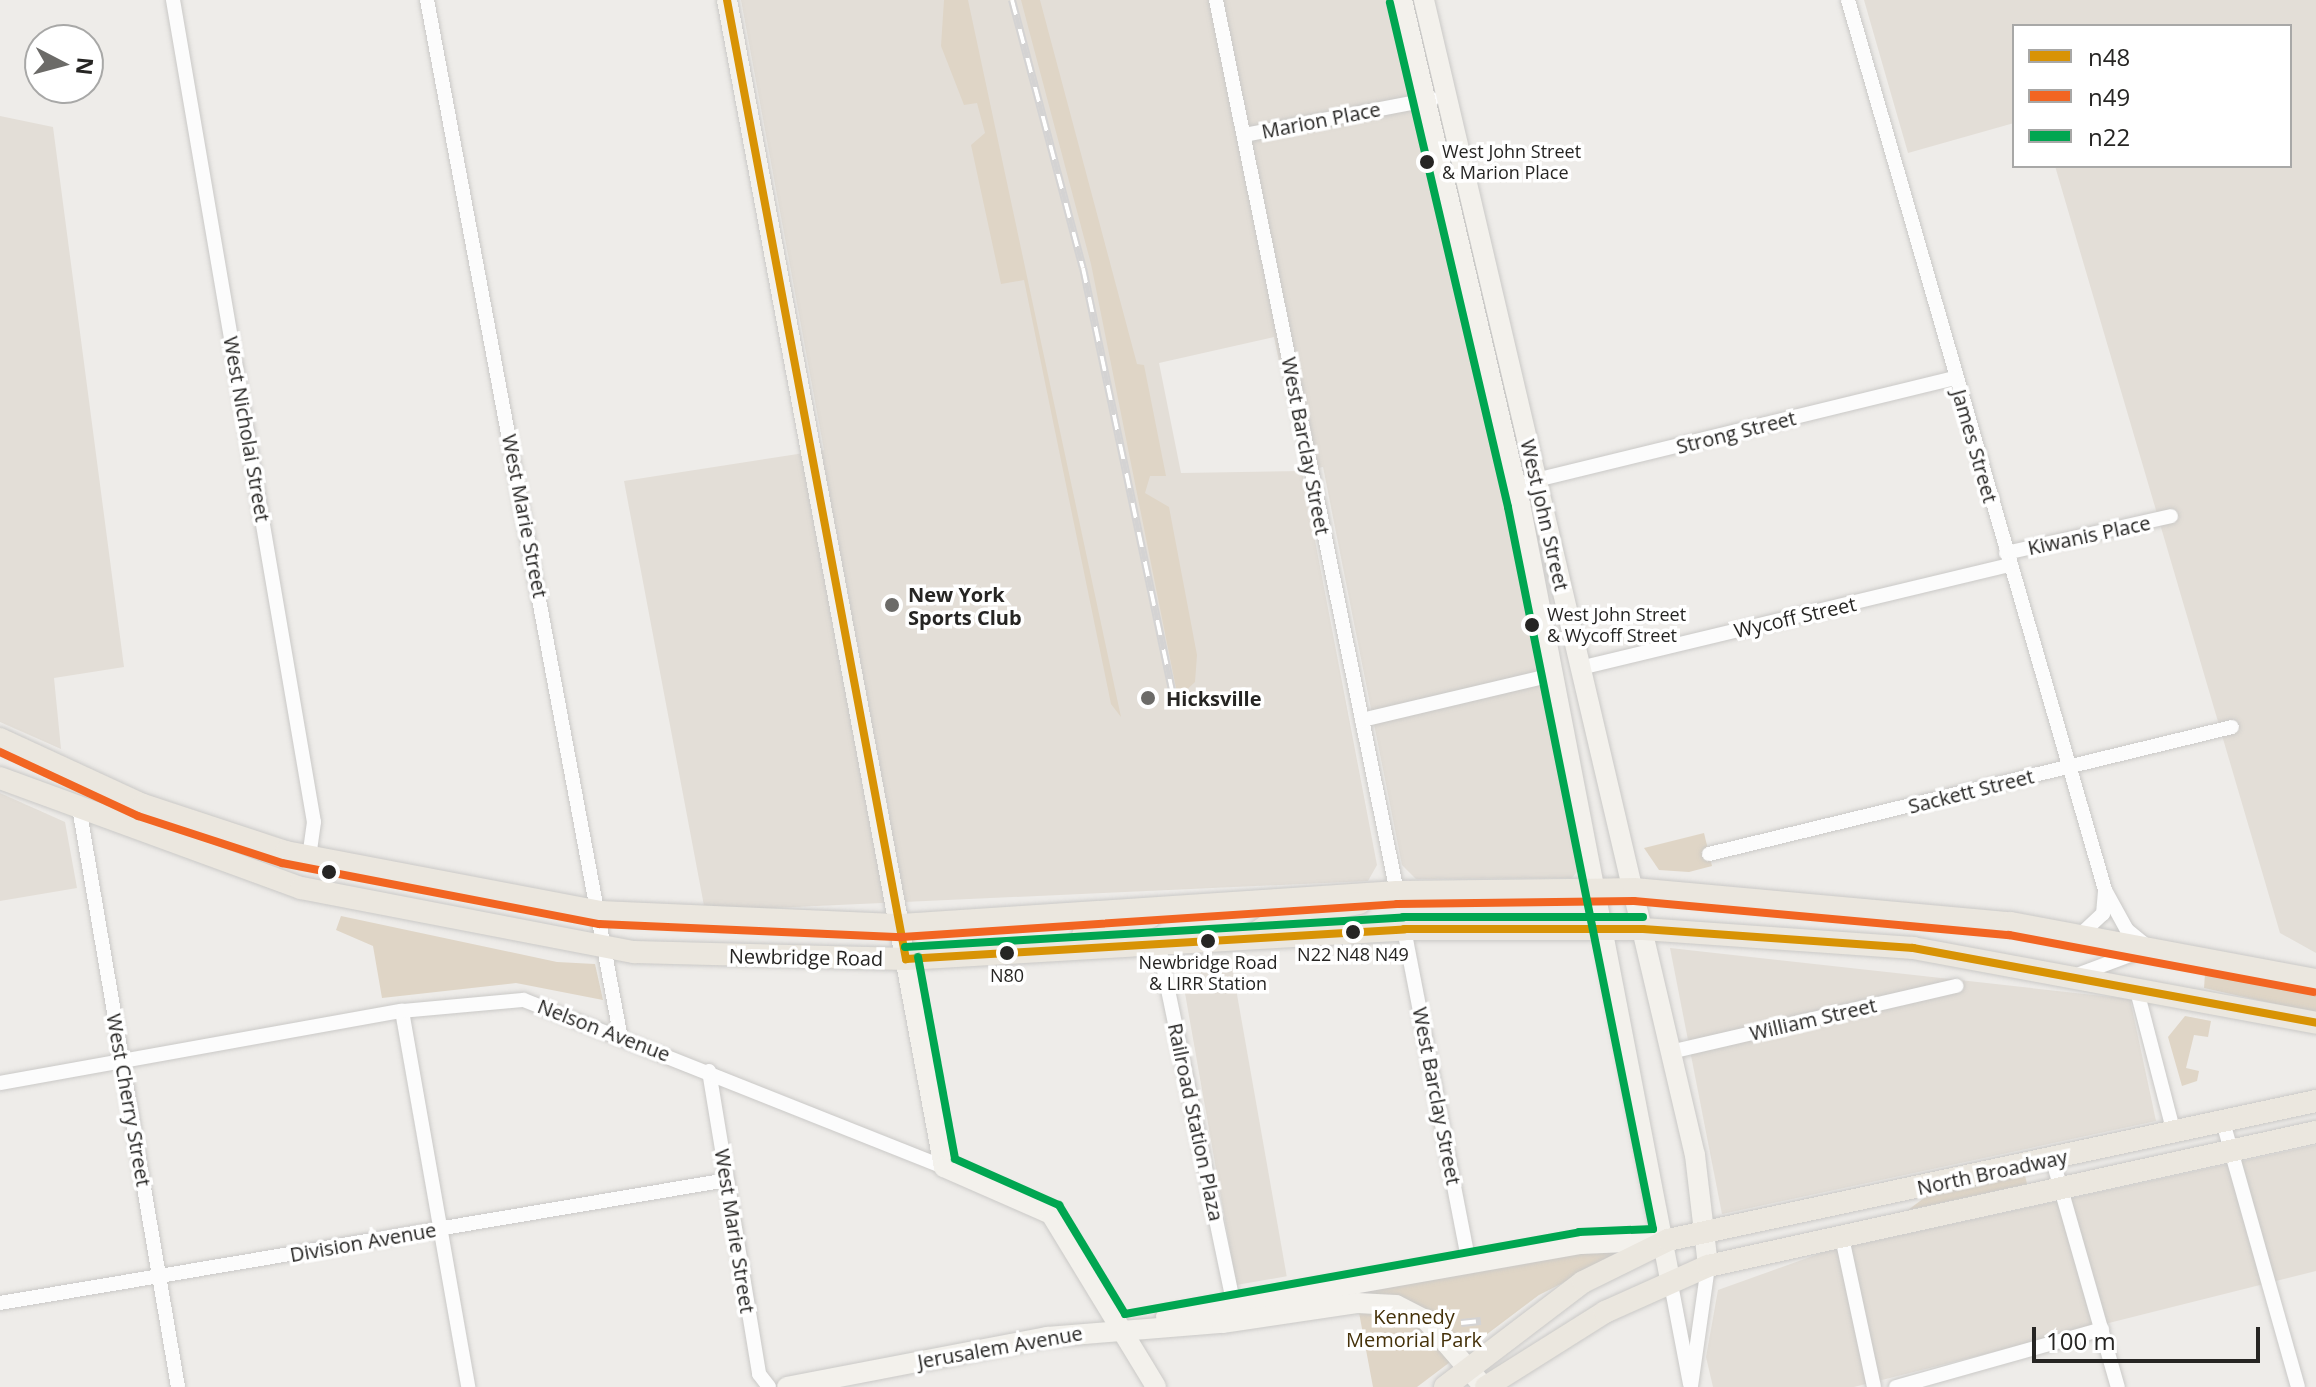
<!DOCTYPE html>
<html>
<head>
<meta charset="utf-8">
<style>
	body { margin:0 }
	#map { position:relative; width:2316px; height:1387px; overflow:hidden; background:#eeece9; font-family:"Open Sans",sans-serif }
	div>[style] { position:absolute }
	.built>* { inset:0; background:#e3ded7; transform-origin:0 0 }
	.green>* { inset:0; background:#dfd5c6 }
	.roads { filter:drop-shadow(0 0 2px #cac9c7) drop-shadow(0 0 2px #cac9c7) }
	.street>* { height:14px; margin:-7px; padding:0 7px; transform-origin:7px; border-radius:7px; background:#fcfcfc }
	.secondary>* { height:20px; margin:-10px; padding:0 10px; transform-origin:10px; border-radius:10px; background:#f3f1ec }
	.primary>* { height:22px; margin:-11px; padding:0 11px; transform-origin:11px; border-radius:11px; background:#ebe7df }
	.rail>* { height:8px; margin-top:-4px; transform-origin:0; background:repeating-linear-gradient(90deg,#fff 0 15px,#d4d3d3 0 30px); box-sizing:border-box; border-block:2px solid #d4d3d3 }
	.bus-1>* { height:8px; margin:-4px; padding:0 4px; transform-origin:4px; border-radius:4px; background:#d89305 }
	.bus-2>* { height:8px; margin:-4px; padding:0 4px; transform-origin:4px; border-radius:4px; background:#f26522 }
	.bus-3>* { height:8px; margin:-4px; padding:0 4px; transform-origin:4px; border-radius:4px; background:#00a651 }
	.dots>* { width:22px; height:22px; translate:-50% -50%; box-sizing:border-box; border:4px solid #fff; border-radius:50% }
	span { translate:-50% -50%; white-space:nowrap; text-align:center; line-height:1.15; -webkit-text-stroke:7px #fff; paint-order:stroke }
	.bus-label { font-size:18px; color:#262523 }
	.left { translate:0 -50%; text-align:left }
	.street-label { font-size:20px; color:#262523 }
	.poi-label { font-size:20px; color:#262523; font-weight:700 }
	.park-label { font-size:20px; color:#453109 }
	.legend { position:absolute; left:2012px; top:24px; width:280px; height:144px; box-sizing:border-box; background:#fff; border:2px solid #a8a8a7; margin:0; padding:10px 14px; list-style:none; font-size:24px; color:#262523 }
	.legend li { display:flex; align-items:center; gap:16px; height:40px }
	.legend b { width:40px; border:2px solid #a8a8a7 }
	.north { position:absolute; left:24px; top:24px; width:80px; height:80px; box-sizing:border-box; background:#fff; border:2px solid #a8a8a7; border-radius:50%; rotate:96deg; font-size:22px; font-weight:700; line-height:32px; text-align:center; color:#262523 }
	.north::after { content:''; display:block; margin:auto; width:28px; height:36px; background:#6c6b68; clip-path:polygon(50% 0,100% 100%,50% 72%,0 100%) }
	.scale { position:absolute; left:2032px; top:1327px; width:228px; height:36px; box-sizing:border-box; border:4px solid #262523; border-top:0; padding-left:10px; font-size:24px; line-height:28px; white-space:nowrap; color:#262523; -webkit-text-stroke:6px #fff; paint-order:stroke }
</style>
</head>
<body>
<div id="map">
	<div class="built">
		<i style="clip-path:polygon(evenodd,741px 0,1396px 0,1547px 691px,1580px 868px,1572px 878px,1416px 879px,1402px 865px,1323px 467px,1302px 472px,1377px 865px,1368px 881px,705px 911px,624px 481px,824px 450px,741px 0,1274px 337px,1302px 471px,1181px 473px,1159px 363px,1274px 337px)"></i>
		<i style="clip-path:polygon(1864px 0,2316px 0,2316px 953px,2280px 933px,2055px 166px,2290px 166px,2290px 26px,2014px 26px,2014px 123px,1908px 153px)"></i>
		<i style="clip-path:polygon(0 116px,53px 127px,124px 667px,54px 678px,61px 749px,0 722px)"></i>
		<i style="clip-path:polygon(0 793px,65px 822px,77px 888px,0 901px)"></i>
		<i style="clip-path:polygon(1670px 948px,2130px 999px,2156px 1121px,1722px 1214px)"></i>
		<i style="left:1232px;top:966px;width:315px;height:51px;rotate:80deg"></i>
		<i style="clip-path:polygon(2316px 1145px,2316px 1271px,1854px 1387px,1713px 1387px,1706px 1357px,1718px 1290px,1824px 1252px)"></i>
	</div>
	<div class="green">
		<i style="clip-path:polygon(944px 0,968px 0,1121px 717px,1111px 704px,1024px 280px,1001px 284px,971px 145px,985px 133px,977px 103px,964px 105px,941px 46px)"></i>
		<i style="clip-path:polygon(1021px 0,1040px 0,1137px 364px,1144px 365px,1166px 476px,1150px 476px,1145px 493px,1169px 507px,1197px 655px,1195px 682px,1178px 698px,1091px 264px)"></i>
		<i style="clip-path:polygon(1704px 833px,1712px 866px,1689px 872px,1659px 870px,1644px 848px)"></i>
		<i style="clip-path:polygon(341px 916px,557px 962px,595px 964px,603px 1000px,516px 983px,382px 998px,373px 946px,336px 930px)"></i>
		<i style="clip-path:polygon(2205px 974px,2316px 995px,2316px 1013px,2204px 988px)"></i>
		<i style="clip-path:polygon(2185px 1016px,2211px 1021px,2208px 1037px,2194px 1035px,2186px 1068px,2199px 1071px,2197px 1081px,2182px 1086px,2168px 1037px)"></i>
		<i style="clip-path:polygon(2025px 1175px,2027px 1184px,1908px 1210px,1928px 1195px)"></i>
		<i style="clip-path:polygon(1638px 1245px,1539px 1295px,1417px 1387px,1373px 1387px,1354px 1286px)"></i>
	</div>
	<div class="roads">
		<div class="street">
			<i style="left:173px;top:0;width:834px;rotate:80.27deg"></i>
			<i style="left:314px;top:822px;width:36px;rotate:98deg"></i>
			<i style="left:427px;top:0;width:1051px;rotate:79.42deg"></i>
			<i style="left:1216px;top:0;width:910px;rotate:78.53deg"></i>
			<i style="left:1848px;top:0;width:926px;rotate:73.89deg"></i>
			<i style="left:2105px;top:890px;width:46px;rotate:61.2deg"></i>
			<i style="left:2127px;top:930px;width:28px;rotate:39deg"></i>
			<i style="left:2149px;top:948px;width:80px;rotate:159.5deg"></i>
			<i style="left:1244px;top:135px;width:192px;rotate:-10.8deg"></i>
			<i style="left:1528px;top:482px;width:440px;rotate:-13.7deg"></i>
			<i style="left:2006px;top:553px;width:169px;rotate:-12.6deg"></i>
			<i style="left:1580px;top:668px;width:442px;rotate:-13.5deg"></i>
			<i style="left:1362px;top:720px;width:195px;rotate:-13.3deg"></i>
			<i style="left:80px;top:813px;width:582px;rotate:80.31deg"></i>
			<i style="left:1709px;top:854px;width:538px;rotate:-13.65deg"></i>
			<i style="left:1404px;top:929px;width:341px;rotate:79deg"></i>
			<i style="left:2079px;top:936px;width:33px;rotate:-43deg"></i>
			<i style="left:2103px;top:914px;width:23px;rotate:-85deg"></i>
			<i style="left:1158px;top:942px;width:368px;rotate:78.2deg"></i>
			<i style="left:2136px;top:987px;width:151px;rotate:75.4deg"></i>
			<i style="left:402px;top:1011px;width:382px;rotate:80deg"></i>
			<i style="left:1670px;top:1052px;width:294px;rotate:-13deg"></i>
			<i style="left:709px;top:1071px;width:307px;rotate:80.6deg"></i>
			<i style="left:759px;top:1374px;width:16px;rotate:52deg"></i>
			<i style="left:0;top:1083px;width:408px;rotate:-10.2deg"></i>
			<i style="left:402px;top:1011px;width:122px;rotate:-5.2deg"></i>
			<i style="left:524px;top:1000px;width:452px;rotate:21.7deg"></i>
			<i style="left:2223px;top:1122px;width:275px;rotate:74.2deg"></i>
			<i style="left:2053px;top:1161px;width:235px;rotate:74deg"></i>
			<i style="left:1841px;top:1233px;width:157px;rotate:77.9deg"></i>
			<i style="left:1670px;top:1279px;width:107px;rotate:79.2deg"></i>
			<i style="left:0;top:1303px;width:737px;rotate:-9.6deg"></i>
			<i style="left:1691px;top:1386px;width:121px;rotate:-81.9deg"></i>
			<i style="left:1896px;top:1387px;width:214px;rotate:-15.7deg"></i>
		</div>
		<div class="secondary">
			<i style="left:727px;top:0;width:1187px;rotate:79.47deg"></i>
			<i style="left:944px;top:1167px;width:117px;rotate:23.7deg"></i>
			<i style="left:1051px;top:1214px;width:202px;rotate:58.7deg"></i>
			<i style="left:1402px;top:0;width:518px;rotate:76.82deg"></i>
			<i style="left:1520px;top:504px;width:789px;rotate:79.05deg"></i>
			<i style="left:1424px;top:0;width:1186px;rotate:76.8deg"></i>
			<i style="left:1695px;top:1155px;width:112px;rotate:83.3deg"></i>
			<i style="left:1166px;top:1317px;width:421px;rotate:-10deg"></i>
			<i style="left:1581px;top:1244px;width:87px;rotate:-2.6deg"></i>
			<i style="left:787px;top:1387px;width:265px;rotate:-10.9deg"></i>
			<i style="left:1047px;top:1337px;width:176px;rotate:-4.6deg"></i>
			<i style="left:1222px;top:1323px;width:136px;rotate:-8.4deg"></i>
			<i style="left:1357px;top:1303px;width:39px;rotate:3deg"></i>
			<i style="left:1396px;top:1305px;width:35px;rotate:27deg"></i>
			<i style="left:1427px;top:1321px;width:87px;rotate:49.2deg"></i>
		</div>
		<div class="primary">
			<i style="left:0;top:739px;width:157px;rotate:24.8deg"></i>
			<i style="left:143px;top:805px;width:151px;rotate:18.2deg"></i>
			<i style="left:286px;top:852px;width:320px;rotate:10.8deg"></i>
			<i style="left:600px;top:912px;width:301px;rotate:2.5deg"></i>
			<i style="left:901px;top:925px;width:497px;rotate:-3.8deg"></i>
			<i style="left:1397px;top:892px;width:237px;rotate:-0.7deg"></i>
			<i style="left:1634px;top:889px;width:379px;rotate:5.2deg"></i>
			<i style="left:2011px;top:923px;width:310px;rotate:10.6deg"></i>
			<i style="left:0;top:778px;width:320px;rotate:20.1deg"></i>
			<i style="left:301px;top:888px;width:339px;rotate:10.9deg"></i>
			<i style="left:634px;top:952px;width:272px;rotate:1.5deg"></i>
			<i style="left:906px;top:959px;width:499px;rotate:-3.4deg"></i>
			<i style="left:1404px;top:929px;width:239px"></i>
			<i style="left:1643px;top:929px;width:271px;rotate:4deg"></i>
			<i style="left:1913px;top:948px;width:410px;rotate:10.5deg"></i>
			<i style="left:1083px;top:935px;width:69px;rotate:-15deg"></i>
			<i style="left:1250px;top:937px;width:32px;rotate:-34deg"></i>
			<i style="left:1277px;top:919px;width:84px;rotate:-11deg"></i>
			<i style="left:1445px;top:1387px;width:173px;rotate:-37.3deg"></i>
			<i style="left:1583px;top:1282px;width:95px;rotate:-26.3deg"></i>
			<i style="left:1668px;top:1240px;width:663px;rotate:-12.11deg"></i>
			<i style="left:1486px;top:1387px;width:141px;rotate:-32.2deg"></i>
			<i style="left:1605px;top:1312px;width:113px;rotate:-24.1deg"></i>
			<i style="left:1708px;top:1266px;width:623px;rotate:-12.43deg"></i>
		</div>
	</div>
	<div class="rail">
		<i style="left:1012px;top:0;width:277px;rotate:75.2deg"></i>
		<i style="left:1083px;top:268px;width:436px;rotate:78.1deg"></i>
		<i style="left:1461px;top:1323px;width:20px;rotate:-6deg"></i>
	</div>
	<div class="bus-1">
		<i style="left:727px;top:0;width:976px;rotate:79.43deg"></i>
		<i style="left:906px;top:959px;width:499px;rotate:-3.4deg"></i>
		<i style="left:1404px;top:929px;width:239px"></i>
		<i style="left:1643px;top:929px;width:271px;rotate:4deg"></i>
		<i style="left:1913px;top:948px;width:410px;rotate:10.5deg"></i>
	</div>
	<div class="bus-2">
		<i style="left:0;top:752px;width:152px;rotate:24.9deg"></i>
		<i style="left:138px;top:816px;width:151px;rotate:18.1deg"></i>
		<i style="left:282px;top:863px;width:323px;rotate:10.9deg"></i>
		<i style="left:599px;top:924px;width:303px;rotate:2.5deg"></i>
		<i style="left:902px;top:937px;width:496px;rotate:-3.8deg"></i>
		<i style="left:1397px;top:904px;width:237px;rotate:-0.7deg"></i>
		<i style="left:1634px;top:901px;width:377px;rotate:5.2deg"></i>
		<i style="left:2009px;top:935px;width:310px;rotate:10.6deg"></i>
	</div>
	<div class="bus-3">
		<i style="left:905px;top:947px;width:499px;rotate:-3.4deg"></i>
		<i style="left:1403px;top:917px;width:240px"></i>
		<i style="left:918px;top:957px;width:205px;rotate:79.6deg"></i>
		<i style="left:955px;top:1159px;width:114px;rotate:23.9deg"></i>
		<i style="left:1059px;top:1205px;width:127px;rotate:58.8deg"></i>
		<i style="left:1125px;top:1314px;width:461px;rotate:-10.2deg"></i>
		<i style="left:1579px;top:1232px;width:74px;rotate:-2.3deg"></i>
		<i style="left:1653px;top:1229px;width:736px;rotate:-101.36deg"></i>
		<i style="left:1508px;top:507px;width:518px;rotate:-103.18deg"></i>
	</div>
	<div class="dots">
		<i style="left:1427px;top:162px;background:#262523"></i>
		<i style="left:892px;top:605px;background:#6c6b68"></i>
		<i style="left:1532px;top:625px;background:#262523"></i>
		<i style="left:1148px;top:698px;background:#6c6b68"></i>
		<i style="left:329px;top:872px;background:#262523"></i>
		<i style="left:1353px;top:932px;background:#262523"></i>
		<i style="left:1208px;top:941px;background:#262523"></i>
		<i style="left:1007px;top:953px;background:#262523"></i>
	</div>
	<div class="bus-label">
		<span class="left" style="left:1442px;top:162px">West John Street<br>&amp; Marion Place</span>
		<span class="left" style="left:1547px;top:625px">West John Street<br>&amp; Wycoff Street</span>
		<span style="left:1353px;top:954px">N22 N48 N49</span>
		<span style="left:1208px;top:973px">Newbridge Road<br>&amp; LIRR Station</span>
		<span style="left:1007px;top:975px">N80</span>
	</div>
	<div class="street-label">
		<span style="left:1321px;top:120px;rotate:-11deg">Marion Place</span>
		<span style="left:247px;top:429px;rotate:80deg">West Nicholai Street</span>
		<span style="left:1736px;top:432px;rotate:-14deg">Strong Street</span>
		<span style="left:1306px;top:446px;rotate:79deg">West Barclay Street</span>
		<span style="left:1975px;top:446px;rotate:74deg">James Street</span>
		<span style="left:1545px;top:515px;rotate:77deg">West John Street</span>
		<span style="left:525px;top:516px;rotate:79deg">West Marie Street</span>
		<span style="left:2089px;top:535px;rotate:-12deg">Kiwanis Place</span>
		<span style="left:1795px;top:617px;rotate:-13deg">Wycoff Street</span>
		<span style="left:1971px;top:791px;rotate:-14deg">Sackett Street</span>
		<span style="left:806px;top:957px;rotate:1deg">Newbridge Road</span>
		<span style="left:1813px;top:1019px;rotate:-13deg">William Street</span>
		<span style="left:604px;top:1030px;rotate:21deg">Nelson Avenue</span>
		<span style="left:1437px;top:1096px;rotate:79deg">West Barclay Street</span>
		<span style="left:129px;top:1100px;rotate:80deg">West Cherry Street</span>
		<span style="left:1196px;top:1122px;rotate:78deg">Railroad Station Plaza</span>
		<span style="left:1992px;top:1172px;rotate:-12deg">North Broadway</span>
		<span style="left:735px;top:1231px;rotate:81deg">West Marie Street</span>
		<span style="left:363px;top:1242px;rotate:-10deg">Division Avenue</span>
		<span style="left:1000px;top:1347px;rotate:-10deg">Jerusalem Avenue</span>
	</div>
	<div class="poi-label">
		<span class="left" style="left:908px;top:606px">New York<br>Sports Club</span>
		<span class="left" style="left:1166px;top:698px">Hicksville</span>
	</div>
	<div class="park-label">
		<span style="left:1414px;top:1328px">Kennedy<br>Memorial Park</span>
	</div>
	<ul class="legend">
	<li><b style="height:10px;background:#d89305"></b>n48</li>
	<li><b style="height:10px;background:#f26522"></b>n49</li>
	<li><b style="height:10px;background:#00a651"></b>n22</li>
	</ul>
	<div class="north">N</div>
	<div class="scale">100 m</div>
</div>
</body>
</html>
